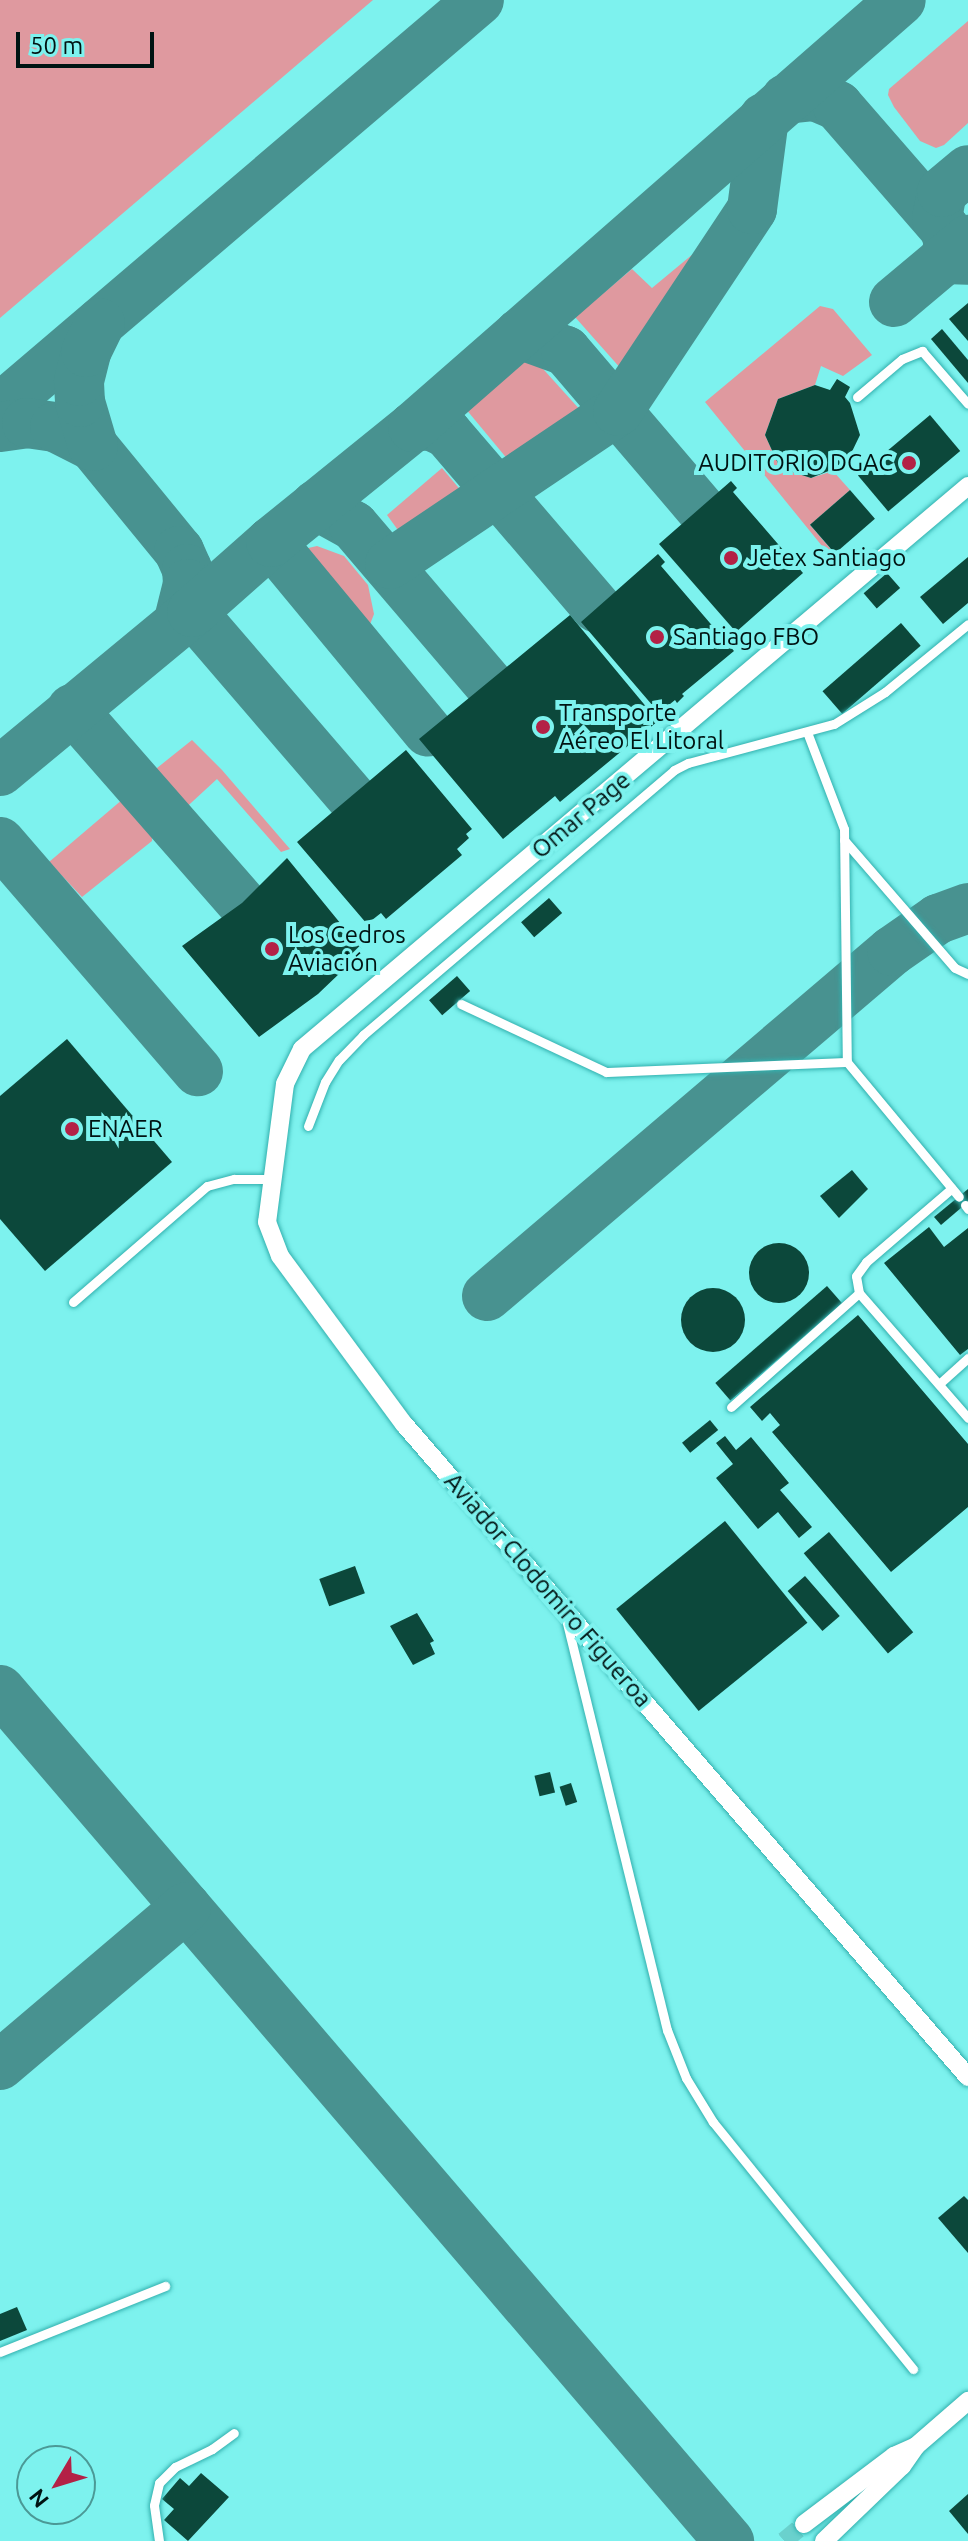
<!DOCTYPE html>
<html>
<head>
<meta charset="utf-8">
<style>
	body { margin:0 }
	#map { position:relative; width:968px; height:2541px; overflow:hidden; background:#7df2ee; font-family:Ubuntu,sans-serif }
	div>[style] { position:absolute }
	.green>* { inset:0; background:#df999f }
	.taxiway>* { height:50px; margin:-25px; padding:0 25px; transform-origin:25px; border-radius:25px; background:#489290 }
	.building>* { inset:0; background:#0c483b; transform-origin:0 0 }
	.round { border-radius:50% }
	.street-tunnel>* { height:18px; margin-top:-9px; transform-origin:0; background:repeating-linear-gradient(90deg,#6ad1cd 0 18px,transparent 0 27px) }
	.roads { filter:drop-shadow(0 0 2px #32b0ae) drop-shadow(0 0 2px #32b0ae) }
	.lane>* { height:9px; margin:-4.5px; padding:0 4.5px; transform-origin:4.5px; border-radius:4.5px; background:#fff }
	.street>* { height:18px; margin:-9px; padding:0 9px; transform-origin:9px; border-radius:9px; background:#fff }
	.dots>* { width:22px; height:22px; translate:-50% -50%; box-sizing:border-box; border:4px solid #7df2ee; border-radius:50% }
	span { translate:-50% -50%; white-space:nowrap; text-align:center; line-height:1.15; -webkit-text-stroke:8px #7df2ee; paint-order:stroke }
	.poi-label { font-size:24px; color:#001312 }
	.right { translate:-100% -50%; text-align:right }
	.left { translate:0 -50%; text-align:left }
	.street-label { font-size:24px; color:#001312 }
	.north { position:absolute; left:16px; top:2445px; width:80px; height:80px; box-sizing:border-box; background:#7df2ee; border:2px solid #4b9996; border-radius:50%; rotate:232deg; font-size:22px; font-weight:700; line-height:32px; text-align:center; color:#001312 }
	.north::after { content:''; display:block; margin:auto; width:28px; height:36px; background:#b32146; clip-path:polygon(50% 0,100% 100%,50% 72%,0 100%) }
	.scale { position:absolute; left:16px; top:32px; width:138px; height:36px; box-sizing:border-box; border:4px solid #001312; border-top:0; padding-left:10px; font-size:24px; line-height:28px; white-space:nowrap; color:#001312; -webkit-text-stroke:6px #7df2ee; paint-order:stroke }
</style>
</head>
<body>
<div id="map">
	<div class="green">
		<i style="clip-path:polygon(0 0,373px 0,0 318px)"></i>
		<i style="clip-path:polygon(968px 21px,968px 123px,944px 145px,936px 148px,920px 141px,894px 107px,888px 95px,889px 89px)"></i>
		<i style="clip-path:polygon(705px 244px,691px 270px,622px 370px,575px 317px,632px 269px,652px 288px)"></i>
		<i style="clip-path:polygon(820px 306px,833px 309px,872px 355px,843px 376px,821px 366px,815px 385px,778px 399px,765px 435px,780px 468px,811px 478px,833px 471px,850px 490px,810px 525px,835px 554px,831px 557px,705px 402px)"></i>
		<i style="clip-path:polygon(526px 357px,535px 360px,582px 412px,509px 461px,465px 408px)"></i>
		<i style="clip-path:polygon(442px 468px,463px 493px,403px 537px,387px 515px)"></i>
		<i style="clip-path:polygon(317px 546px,344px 556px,368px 585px,374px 614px,369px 627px,304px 549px)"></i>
		<i style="clip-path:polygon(192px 740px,222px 770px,290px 849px,281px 852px,217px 779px,179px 814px,147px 776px)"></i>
		<i style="clip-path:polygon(123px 799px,152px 834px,152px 841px,82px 897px,49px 862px)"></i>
	</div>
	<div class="taxiway">
		<i style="left:786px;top:99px;width:29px;rotate:-6deg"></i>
		<i style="left:815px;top:96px;width:25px;rotate:23deg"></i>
		<i style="left:838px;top:106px;width:163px;rotate:49deg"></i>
		<i style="left:945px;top:229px;width:16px;rotate:75deg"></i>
		<i style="left:949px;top:244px;width:16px;rotate:105deg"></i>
		<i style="left:945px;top:259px;width:23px;rotate:2deg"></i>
		<i style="left:937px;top:219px;width:27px;rotate:-80deg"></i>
		<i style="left:942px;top:192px;width:34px;rotate:-40deg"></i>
		<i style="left:894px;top:302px;width:97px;rotate:-40deg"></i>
		<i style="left:519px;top:334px;width:50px;rotate:19.9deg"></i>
		<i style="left:566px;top:351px;width:206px;rotate:49.5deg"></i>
		<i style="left:0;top:408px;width:629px;rotate:-40.42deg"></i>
		<i style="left:0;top:427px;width:27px;rotate:-8deg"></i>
		<i style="left:27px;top:423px;width:28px;rotate:8deg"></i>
		<i style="left:55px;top:427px;width:42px;rotate:26.6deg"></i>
		<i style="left:93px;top:446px;width:136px;rotate:50.7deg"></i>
		<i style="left:179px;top:551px;width:20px;rotate:66deg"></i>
		<i style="left:187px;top:569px;width:15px;rotate:86deg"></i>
		<i style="left:188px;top:584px;width:41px;rotate:104deg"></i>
		<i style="left:413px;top:427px;width:17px;rotate:-7deg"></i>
		<i style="left:430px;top:425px;width:19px;rotate:25deg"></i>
		<i style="left:447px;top:433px;width:230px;rotate:49.4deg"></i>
		<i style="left:93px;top:446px;width:46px;rotate:-106.5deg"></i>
		<i style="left:80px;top:402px;width:21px;rotate:-93deg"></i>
		<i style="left:79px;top:381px;width:30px;rotate:-76deg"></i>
		<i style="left:86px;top:352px;width:32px;rotate:-64deg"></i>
		<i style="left:316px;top:505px;width:43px;rotate:28.9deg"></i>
		<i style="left:354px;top:526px;width:206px;rotate:49.5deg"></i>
		<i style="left:271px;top:542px;width:246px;rotate:50.4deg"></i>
		<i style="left:390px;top:564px;width:275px;rotate:-33.9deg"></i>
		<i style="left:618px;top:411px;width:242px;rotate:-56.4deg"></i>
		<i style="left:752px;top:209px;width:92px;rotate:-82.5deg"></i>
		<i style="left:192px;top:612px;width:244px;rotate:49.3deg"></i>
		<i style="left:72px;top:709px;width:258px;rotate:48.8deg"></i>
		<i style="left:0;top:771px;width:249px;rotate:-39.6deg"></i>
		<i style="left:192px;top:612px;width:106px;rotate:-41.5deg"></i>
		<i style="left:271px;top:542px;width:183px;rotate:-39deg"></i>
		<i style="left:413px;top:427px;width:648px;rotate:-41.19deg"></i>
		<i style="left:0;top:842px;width:303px;rotate:49.2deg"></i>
		<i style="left:487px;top:1296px;width:532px;rotate:-40.43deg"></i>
		<i style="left:892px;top:951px;width:56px;rotate:-34.8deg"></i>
		<i style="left:938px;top:919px;width:32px;rotate:-20deg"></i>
		<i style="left:0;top:1690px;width:1121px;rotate:49.42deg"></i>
		<i style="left:0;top:2065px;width:244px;rotate:-40.3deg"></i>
	</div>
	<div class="building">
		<i style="clip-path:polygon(968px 303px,968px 341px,949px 319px)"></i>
		<i style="clip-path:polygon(942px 329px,968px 360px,968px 383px,931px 339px)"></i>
		<i style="clip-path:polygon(837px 379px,850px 387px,845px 397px,850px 403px,860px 435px,846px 464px,811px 478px,780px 468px,765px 435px,778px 399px,815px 385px,830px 390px)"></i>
		<i style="left:930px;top:415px;width:47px;height:94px;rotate:50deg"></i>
		<i style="clip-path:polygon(731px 481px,737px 488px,733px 492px,803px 573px,736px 632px,659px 544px)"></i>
		<i style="left:850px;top:490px;width:38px;height:53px;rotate:49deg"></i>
		<i style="clip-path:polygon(658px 554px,665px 562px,661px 566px,734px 651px,682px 694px,684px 696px,677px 703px,675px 700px,659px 713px,581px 622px)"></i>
		<i style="clip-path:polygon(968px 557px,968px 603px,943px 624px,920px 597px)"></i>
		<i style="left:887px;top:573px;width:20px;height:31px;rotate:49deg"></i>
		<i style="clip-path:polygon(570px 615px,658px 721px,560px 802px,555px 796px,503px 839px,419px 739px)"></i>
		<i style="left:901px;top:623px;width:30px;height:104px;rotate:49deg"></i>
		<i style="clip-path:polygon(406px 750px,472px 829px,466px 834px,469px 838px,457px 849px,462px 855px,386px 919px,381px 913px,367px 924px,297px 842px)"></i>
		<i style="clip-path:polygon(287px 858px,363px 951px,318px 994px,259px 1037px,182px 946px,242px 903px)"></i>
		<i style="left:549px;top:898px;width:20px;height:37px;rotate:49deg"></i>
		<i style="left:457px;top:976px;width:20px;height:37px;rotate:49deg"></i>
		<i style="clip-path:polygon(67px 1039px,172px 1162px,45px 1271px,0 1219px,0 1096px)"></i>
		<i style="clip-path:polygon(852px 1170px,868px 1189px,839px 1218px,820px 1196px)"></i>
		<i style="clip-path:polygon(968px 1189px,968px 1202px,941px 1225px,934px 1217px)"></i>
		<i style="clip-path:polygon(929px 1227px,944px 1247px,968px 1228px,968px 1349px,960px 1355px,884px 1263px)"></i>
		<i class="round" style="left:749px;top:1243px;width:60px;height:60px"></i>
		<i style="left:827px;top:1286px;width:23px;height:148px;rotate:49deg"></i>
		<i class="round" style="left:681px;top:1288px;width:64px;height:64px"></i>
		<i style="clip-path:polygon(858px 1315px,968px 1444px,968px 1507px,891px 1572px,772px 1432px,780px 1425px,770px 1413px,762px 1421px,750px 1407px)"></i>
		<i style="left:710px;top:1420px;width:13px;height:36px;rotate:51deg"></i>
		<i style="clip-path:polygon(725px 1436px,736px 1450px,751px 1437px,789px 1483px,780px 1490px,812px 1527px,799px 1538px,778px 1512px,758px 1529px,716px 1478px,733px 1464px,716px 1443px)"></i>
		<i style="left:725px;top:1521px;width:131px;height:140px;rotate:51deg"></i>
		<i style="left:829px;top:1532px;width:131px;height:33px;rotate:50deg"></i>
		<i style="left:355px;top:1566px;width:29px;height:38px;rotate:70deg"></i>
		<i style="left:805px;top:1576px;width:53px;height:23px;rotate:49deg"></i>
		<i style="clip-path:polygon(417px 1613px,434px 1641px,430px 1643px,435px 1654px,413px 1665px,390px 1626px)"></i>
		<i style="left:550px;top:1772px;width:21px;height:16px;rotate:76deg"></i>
		<i style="left:571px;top:1783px;width:20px;height:12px;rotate:72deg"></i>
		<i style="clip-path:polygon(964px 2196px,968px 2200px,968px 2253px,938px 2218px)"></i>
		<i style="clip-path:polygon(17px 2307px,27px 2330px,0 2341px,0 2314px)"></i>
		<i style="clip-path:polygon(201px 2473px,229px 2497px,188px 2541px,164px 2520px,174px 2509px,162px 2499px,180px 2478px,189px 2486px)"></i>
		<i style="clip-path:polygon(968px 2494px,968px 2534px,949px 2511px)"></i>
	</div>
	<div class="street-tunnel">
		<i style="left:784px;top:2541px;width:26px;rotate:-40deg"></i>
	</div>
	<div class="roads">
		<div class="lane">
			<i style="left:857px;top:397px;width:59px;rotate:-40.2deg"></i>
			<i style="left:902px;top:359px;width:22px;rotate:-22deg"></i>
			<i style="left:922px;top:351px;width:70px;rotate:49deg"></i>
			<i style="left:807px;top:732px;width:104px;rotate:69.1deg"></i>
			<i style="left:844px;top:829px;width:233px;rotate:89.3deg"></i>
			<i style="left:847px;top:1062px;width:175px;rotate:50.3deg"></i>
			<i style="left:844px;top:840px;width:169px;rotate:49.1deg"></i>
			<i style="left:955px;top:968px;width:14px;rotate:25deg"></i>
			<i style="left:461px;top:1004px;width:160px;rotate:25.1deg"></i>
			<i style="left:606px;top:1072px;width:241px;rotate:-2.4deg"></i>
			<i style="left:308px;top:1126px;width:47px;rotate:-68.9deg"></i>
			<i style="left:325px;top:1082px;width:26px;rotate:-58deg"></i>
			<i style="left:339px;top:1060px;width:35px;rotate:-46deg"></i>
			<i style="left:363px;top:1035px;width:409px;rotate:-40.4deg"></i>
			<i style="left:674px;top:770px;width:16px;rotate:-27deg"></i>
			<i style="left:688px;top:763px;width:151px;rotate:-15deg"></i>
			<i style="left:834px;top:724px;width:60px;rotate:-32.1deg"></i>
			<i style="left:885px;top:692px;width:107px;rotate:-39.3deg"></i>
			<i style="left:965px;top:1205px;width:5px;rotate:53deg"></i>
			<i style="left:859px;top:1293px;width:17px;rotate:-100deg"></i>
			<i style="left:856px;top:1276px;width:17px;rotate:-54deg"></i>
			<i style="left:866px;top:1262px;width:113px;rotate:-40.7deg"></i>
			<i style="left:73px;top:1302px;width:177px;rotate:-40.9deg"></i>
			<i style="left:207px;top:1186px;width:28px;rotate:-15deg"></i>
			<i style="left:234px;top:1179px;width:37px"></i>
			<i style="left:939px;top:1384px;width:39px;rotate:-42deg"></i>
			<i style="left:731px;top:1407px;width:171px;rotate:-41.7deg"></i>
			<i style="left:859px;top:1293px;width:166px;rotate:48.9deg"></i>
			<i style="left:566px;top:1619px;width:423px;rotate:76.2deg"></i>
			<i style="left:667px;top:2030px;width:52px;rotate:68.4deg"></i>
			<i style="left:686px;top:2078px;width:52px;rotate:58.5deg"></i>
			<i style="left:713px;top:2122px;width:318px;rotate:51deg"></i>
			<i style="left:0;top:2352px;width:178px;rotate:-21.8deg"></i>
			<i style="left:159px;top:2541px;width:36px;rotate:-98deg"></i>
			<i style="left:154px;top:2505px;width:23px;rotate:-77deg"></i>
			<i style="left:159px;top:2483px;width:23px;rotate:-45deg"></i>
			<i style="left:175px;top:2467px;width:41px;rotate:-25.9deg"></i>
			<i style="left:212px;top:2449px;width:27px;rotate:-36deg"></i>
		</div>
		<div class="street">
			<i style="left:968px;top:486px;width:872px;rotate:139.79deg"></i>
			<i style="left:302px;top:1049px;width:39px;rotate:116deg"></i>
			<i style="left:285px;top:1084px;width:139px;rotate:97.4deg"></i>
			<i style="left:267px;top:1222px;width:36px;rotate:69deg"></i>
			<i style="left:280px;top:1256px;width:209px;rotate:53.6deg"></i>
			<i style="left:404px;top:1424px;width:863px;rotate:49.18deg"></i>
			<i style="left:804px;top:2524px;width:113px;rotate:-37.1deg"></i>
			<i style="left:894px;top:2456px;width:24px;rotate:-24deg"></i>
			<i style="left:824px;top:2541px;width:108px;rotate:-43.9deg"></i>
			<i style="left:902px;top:2466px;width:24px;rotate:-55deg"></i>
			<i style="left:916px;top:2446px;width:69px;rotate:-40.9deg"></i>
		</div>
	</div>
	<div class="dots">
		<i style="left:909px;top:463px;background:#b32146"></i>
		<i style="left:731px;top:558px;background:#b32146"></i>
		<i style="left:657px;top:637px;background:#b32146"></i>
		<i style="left:543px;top:727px;background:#b32146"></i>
		<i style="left:272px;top:949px;background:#b32146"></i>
		<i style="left:72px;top:1129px;background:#b32146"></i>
	</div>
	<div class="poi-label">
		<span class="right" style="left:893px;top:463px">AUDITORIO DGAC</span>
		<span class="left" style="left:747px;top:558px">Jetex Santiago</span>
		<span class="left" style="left:673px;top:637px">Santiago FBO</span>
		<span class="left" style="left:559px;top:727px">Transporte<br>Aéreo El Litoral</span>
		<span class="left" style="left:288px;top:949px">Los Cedros<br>Aviación</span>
		<span class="left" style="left:88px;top:1129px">ENAER</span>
	</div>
	<div class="street-label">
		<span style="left:581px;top:815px;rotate:-40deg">Omar Page</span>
		<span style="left:548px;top:1590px;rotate:49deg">Aviador Clodomiro Figueroa</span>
	</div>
	<div class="north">N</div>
	<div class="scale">50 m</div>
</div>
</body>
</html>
